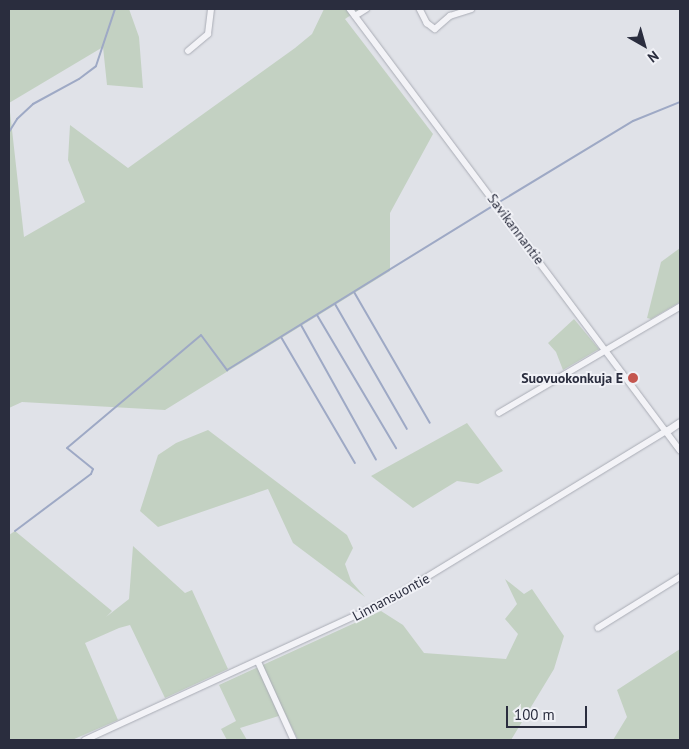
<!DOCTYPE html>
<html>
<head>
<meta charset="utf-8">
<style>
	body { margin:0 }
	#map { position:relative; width:689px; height:749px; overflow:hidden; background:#e0e2e8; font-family:"PT Sans",sans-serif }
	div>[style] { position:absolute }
	.green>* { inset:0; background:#c3d1c2 }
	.stream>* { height:2px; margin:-1px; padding:0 1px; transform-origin:1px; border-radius:1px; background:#9ea9c5 }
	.roads { filter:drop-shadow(0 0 1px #a9acb5) drop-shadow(0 0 1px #a9acb5) }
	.minor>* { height:5.5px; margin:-2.75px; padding:0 2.75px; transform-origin:2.75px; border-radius:2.75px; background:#f3f3f7 }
	.tertiary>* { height:7px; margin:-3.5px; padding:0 3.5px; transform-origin:3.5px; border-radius:3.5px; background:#f3f3f7 }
	.dots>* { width:14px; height:14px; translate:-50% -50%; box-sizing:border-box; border:2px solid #f0f1f6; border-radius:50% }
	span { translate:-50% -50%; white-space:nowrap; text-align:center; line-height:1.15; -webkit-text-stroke:4px #f0f1f6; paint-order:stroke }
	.street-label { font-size:14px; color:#2a2d3e }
	.poi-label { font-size:14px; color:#2a2d3e; font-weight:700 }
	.right { translate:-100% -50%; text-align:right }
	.frame { position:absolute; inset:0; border:10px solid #2a2d3e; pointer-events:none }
	.north { position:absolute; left:619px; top:20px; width:50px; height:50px; -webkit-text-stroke:4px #f0f1f6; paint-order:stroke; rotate:142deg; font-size:14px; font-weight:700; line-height:20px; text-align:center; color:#2a2d3e }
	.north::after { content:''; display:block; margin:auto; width:18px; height:22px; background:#2a2d3e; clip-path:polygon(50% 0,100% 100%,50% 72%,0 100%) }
	.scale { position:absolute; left:506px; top:706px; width:81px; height:22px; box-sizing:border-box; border:2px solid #2a2d3e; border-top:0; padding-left:6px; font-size:15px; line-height:18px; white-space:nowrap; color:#2a2d3e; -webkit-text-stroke:4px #f0f1f6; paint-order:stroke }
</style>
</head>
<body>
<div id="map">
	<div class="green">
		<i style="clip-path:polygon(9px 9px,129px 9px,139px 37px,143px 88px,107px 85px,103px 47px,9px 103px,24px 237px,85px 202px,68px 160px,70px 125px,128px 168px,295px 48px,312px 34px,324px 9px,360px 9px,345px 19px,433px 134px,390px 213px,390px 271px,165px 410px,22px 402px,9px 408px)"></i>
		<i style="clip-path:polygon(680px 248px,680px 302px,651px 319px,647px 318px,661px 262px)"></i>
		<i style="clip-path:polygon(574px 319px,599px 349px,563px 370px,556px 352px,548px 343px)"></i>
		<i style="clip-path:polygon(467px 423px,503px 471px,478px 484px,457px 481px,413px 508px,371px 476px)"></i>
		<i style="clip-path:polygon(208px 430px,347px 535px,353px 548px,345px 564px,351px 581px,365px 597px,293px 543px,268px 489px,158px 527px,140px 511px,158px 455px,176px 443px)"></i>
		<i style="clip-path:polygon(15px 531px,112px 611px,106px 617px,129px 599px,133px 546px,185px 593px,192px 590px,228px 669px,165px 698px,130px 625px,119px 628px,85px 643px,118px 720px,72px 740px,9px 740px,9px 535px)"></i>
		<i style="clip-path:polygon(505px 579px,524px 594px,532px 589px,564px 636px,554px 669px,511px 740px,298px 740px,285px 714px,240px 728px,247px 740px,227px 740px,221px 729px,236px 721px,219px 685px,381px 611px,403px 625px,424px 653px,506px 659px,518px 634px,505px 619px,517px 604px)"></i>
		<i style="clip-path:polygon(680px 649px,680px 740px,613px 740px,627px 717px,617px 690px)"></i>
	</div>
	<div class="stream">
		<i style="left:9px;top:132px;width:15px;rotate:-58deg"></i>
		<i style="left:17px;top:119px;width:22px;rotate:-43deg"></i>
		<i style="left:33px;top:104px;width:52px;rotate:-28.5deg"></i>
		<i style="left:79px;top:79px;width:21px;rotate:-37deg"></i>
		<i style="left:96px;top:66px;width:60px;rotate:-71.6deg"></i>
		<i style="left:501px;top:201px;width:154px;rotate:-31.2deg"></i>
		<i style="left:633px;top:121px;width:51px;rotate:-22deg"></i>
		<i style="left:354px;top:292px;width:151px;rotate:59.9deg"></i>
		<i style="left:335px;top:304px;width:144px;rotate:60.1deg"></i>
		<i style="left:317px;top:315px;width:155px;rotate:59.3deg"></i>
		<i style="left:301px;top:325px;width:154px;rotate:60.9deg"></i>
		<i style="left:281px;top:337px;width:146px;rotate:59.6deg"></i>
		<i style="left:15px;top:531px;width:95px;rotate:-36.9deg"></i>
		<i style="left:91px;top:474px;width:5px;rotate:-68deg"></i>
		<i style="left:93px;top:469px;width:33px;rotate:-141deg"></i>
		<i style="left:67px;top:448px;width:175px;rotate:-40.1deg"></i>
		<i style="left:201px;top:335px;width:44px;rotate:53.4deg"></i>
		<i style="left:227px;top:370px;width:312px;rotate:-31.7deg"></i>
	</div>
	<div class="roads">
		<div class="minor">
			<i style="left:350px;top:9px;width:551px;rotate:53.19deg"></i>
			<i style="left:420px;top:9px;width:16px;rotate:63deg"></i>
			<i style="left:427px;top:23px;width:10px;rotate:37deg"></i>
			<i style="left:435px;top:29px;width:20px;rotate:-41deg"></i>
			<i style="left:450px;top:16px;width:22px;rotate:-18deg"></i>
			<i style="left:355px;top:16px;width:13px;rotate:-32deg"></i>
			<i style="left:188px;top:51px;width:26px;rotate:-40deg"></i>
			<i style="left:208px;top:34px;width:25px;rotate:-83deg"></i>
			<i style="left:499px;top:413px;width:210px;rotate:-30.4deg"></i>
			<i style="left:598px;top:628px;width:97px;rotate:-31.9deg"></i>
			<i style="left:258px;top:661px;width:87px;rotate:65.5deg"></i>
			<i style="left:85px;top:740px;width:337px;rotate:-24.7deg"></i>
			<i style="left:391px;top:599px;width:324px;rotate:-31.4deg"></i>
		</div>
		<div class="tertiary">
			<i style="left:668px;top:430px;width:14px;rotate:-34deg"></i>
		</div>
	</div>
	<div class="dots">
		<i style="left:633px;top:378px;background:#c4564f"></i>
	</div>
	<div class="street-label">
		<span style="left:516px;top:229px;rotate:53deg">Savikannantie</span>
		<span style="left:391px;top:597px;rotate:-28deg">Linnansuontie</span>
	</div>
	<div class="poi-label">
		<span class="right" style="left:623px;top:378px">Suovuokonkuja E</span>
	</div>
	<div class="frame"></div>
	<div class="north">N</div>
	<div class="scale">100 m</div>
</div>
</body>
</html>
